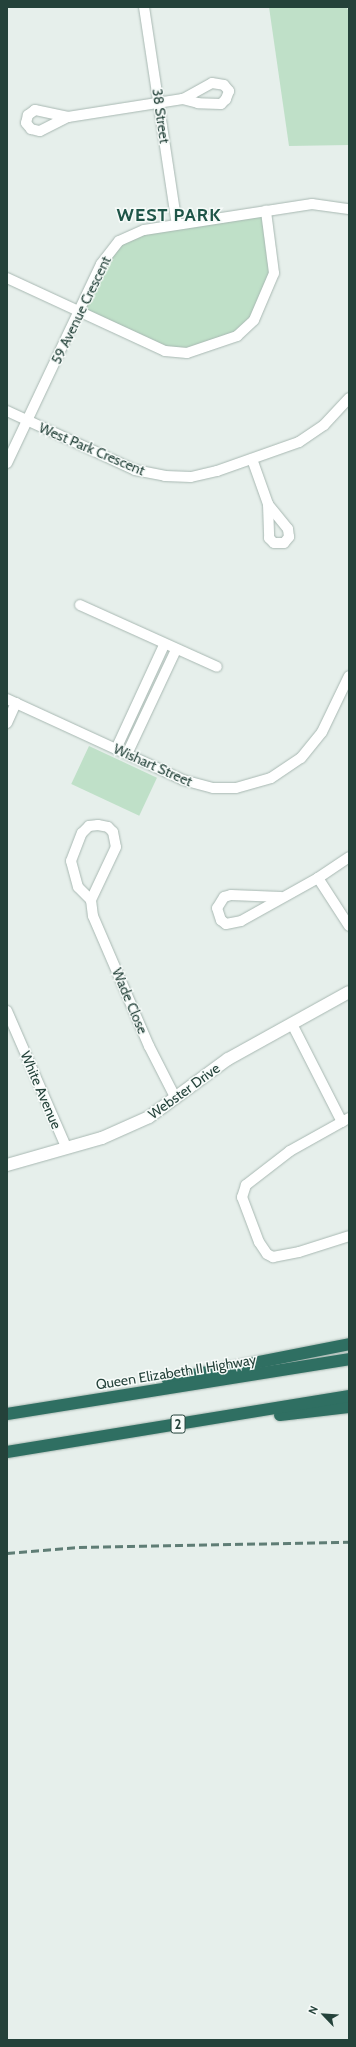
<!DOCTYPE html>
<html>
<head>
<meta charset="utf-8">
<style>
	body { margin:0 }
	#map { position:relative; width:356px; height:2047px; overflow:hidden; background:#e6efeb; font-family:Cabin,sans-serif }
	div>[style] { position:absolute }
	.green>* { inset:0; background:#bfe0c8; transform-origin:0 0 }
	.roads { filter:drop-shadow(0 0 1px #a8b8b2) drop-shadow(0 0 1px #a8b8b2) }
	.street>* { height:10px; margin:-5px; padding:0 5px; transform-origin:5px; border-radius:5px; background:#fff }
	.secondary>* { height:12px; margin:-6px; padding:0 6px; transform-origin:6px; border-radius:6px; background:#fff }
	.highway>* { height:12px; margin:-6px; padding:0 6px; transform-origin:6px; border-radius:6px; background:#2f6f62 }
	.rail>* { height:2.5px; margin-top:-1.25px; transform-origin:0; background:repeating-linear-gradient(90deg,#5f7d75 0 8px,transparent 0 12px) }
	span { translate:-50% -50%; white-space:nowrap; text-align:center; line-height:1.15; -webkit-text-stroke:3px #f7fbf9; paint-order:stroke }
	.shield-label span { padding:1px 3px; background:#f7fbf9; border:1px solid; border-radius:3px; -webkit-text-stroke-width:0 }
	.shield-label { font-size:13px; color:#24423a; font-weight:700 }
	.street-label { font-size:14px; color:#24423a }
	.district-label { font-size:18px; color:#1f5548; font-weight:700; letter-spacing:1px }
	.frame { position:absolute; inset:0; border:8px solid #24423a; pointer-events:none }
	.north { position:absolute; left:304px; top:1995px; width:40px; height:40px; -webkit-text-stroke:3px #f7fbf9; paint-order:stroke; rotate:295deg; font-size:11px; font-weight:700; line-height:16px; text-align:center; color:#24423a }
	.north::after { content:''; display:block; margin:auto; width:14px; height:18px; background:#24423a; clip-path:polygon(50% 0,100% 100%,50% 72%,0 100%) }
</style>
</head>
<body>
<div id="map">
	<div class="green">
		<i style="clip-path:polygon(269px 7px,346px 7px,349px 11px,349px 145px,289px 146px)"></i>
		<i style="clip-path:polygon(266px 211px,273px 278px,250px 325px,181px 354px,78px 311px,101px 264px,128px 236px)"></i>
		<i style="left:89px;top:746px;width:75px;height:42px;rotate:25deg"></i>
	</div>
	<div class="roads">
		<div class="street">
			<i style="left:144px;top:7px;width:219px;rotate:81.4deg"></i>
			<i style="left:68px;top:117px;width:34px;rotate:-168deg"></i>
			<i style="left:35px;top:110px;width:9px;rotate:144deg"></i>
			<i style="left:28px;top:115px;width:8px;rotate:104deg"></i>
			<i style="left:26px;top:123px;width:8px;rotate:50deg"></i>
			<i style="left:31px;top:129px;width:9px;rotate:13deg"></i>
			<i style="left:40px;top:131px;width:31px;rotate:-27deg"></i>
			<i style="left:68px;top:117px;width:116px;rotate:-8.9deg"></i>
			<i style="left:183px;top:99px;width:33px;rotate:-29deg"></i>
			<i style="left:212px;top:83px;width:12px;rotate:9deg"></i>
			<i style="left:224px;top:85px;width:8px;rotate:50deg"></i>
			<i style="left:229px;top:91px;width:9px;rotate:111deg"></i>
			<i style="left:226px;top:99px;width:7px;rotate:135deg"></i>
			<i style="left:221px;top:104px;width:23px;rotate:-178deg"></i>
			<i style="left:198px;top:103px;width:16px;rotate:-165deg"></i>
			<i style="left:7px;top:278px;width:174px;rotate:24.8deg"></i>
			<i style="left:165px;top:351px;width:22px;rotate:5deg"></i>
			<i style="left:187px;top:353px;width:53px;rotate:-18.8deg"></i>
			<i style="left:237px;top:336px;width:23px;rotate:-43deg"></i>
			<i style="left:254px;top:320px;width:51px;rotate:-66.9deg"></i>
			<i style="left:274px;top:273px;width:63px;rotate:-97.4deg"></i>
			<i style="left:7px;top:411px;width:141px;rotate:24.7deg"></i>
			<i style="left:135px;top:470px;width:31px;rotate:11deg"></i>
			<i style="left:165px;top:476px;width:26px;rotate:2deg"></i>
			<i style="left:191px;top:477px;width:27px;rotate:-13deg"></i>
			<i style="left:217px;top:471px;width:87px;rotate:-19.5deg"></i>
			<i style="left:299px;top:442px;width:30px;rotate:-34deg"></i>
			<i style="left:324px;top:425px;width:37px;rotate:-47deg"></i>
			<i style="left:252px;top:459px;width:48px;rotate:70.4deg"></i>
			<i style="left:268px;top:504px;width:34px;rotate:88deg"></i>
			<i style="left:269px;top:538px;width:7px;rotate:45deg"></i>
			<i style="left:274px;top:543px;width:10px"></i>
			<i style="left:284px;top:543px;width:8px;rotate:-50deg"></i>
			<i style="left:289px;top:537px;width:8px;rotate:-97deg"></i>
			<i style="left:288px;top:529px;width:32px;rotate:-129deg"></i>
			<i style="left:7px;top:463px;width:220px;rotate:-64.7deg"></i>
			<i style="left:101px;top:264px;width:29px;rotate:-52deg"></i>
			<i style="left:119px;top:241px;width:27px;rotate:-24deg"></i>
			<i style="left:144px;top:230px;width:170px;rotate:-8.8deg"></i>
			<i style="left:312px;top:204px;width:37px;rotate:8deg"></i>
			<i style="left:80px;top:605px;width:150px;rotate:24.3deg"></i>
			<i style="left:7px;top:699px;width:194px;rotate:24.7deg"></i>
			<i style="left:183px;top:780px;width:31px;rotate:15deg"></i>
			<i style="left:213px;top:788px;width:23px"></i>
			<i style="left:236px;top:788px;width:36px;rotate:-16deg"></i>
			<i style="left:271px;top:778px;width:36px;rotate:-34deg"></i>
			<i style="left:301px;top:758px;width:33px;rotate:-51deg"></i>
			<i style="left:322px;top:732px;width:62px;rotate:-64.3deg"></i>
			<i style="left:7px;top:723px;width:22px;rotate:-66deg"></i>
			<i style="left:116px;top:749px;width:115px;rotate:-65.2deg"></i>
			<i style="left:127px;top:754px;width:115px;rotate:-64.8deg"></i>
			<i style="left:318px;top:878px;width:57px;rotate:57.1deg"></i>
			<i style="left:281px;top:897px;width:50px;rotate:-177.7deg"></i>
			<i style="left:231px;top:895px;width:7px;rotate:164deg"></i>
			<i style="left:224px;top:897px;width:13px;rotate:122deg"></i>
			<i style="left:217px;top:908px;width:13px;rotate:72deg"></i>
			<i style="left:221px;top:920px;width:6px;rotate:39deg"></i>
			<i style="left:226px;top:924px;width:15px;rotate:-11deg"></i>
			<i style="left:241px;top:921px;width:88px;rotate:-29.2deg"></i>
			<i style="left:318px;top:878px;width:37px;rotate:-34deg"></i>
			<i style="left:91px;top:900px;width:18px;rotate:-135deg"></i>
			<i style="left:78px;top:887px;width:27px;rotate:-105deg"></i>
			<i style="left:71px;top:861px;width:30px;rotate:-69deg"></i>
			<i style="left:82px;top:833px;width:10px;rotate:-45deg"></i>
			<i style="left:89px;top:826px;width:9px;rotate:-6deg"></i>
			<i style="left:98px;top:825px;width:10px;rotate:11deg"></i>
			<i style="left:108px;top:827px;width:7px;rotate:45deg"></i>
			<i style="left:113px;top:832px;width:15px;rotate:79deg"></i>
			<i style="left:116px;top:847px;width:59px;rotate:115.3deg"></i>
			<i style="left:91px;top:900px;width:16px;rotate:83deg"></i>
			<i style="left:93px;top:916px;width:142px;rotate:66.7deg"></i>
			<i style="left:149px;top:1046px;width:59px;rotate:63deg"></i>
			<i style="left:7px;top:1011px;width:148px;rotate:66.5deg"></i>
			<i style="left:292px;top:1024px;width:110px;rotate:63deg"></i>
			<i style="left:349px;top:1118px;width:68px;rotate:150.8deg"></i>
			<i style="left:290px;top:1151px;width:56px;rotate:142.3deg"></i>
			<i style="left:246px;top:1185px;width:13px;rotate:108deg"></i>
			<i style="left:242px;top:1197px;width:48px;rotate:69.3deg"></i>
			<i style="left:259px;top:1242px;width:14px;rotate:56deg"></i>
			<i style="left:267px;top:1254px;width:7px;rotate:27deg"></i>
			<i style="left:273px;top:1257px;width:26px;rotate:-11deg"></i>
			<i style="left:299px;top:1252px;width:52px;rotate:-17.7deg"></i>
		</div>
		<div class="secondary">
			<i style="left:7px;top:1165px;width:99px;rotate:-15.9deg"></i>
			<i style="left:102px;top:1138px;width:51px;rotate:-24.1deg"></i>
			<i style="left:149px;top:1117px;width:98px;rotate:-36.3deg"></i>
			<i style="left:228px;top:1059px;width:138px;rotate:-29deg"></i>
		</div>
		<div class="highway">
			<i style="left:168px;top:1380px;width:185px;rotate:-11.2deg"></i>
			<i style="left:7px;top:1414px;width:346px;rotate:-9.1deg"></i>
			<i style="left:280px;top:1415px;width:69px;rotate:-6.6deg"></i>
			<i style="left:7px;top:1452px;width:347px;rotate:-9.3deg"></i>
		</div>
	</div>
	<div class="rail">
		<i style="left:7px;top:1553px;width:72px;rotate:-4.8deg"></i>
		<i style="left:79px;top:1547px;width:270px;rotate:-1.1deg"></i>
	</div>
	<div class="shield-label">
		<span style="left:178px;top:1424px">2</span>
	</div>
	<div class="street-label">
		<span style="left:161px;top:116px;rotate:82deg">38 Street</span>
		<span style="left:81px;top:310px;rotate:-64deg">59 Avenue Crescent</span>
		<span style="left:92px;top:449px;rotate:23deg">West Park Crescent</span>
		<span style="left:153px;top:765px;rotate:24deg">Wishart Street</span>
		<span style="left:130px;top:1001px;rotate:67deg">Wade Close</span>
		<span style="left:41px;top:1090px;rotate:67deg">White Avenue</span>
		<span style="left:184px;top:1091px;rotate:-36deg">Webster Drive</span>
		<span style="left:176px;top:1372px;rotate:-9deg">Queen Elizabeth II Highway</span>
	</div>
	<div class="district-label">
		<span style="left:169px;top:215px">WEST PARK</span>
	</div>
	<div class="frame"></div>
	<div class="north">N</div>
</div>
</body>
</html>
